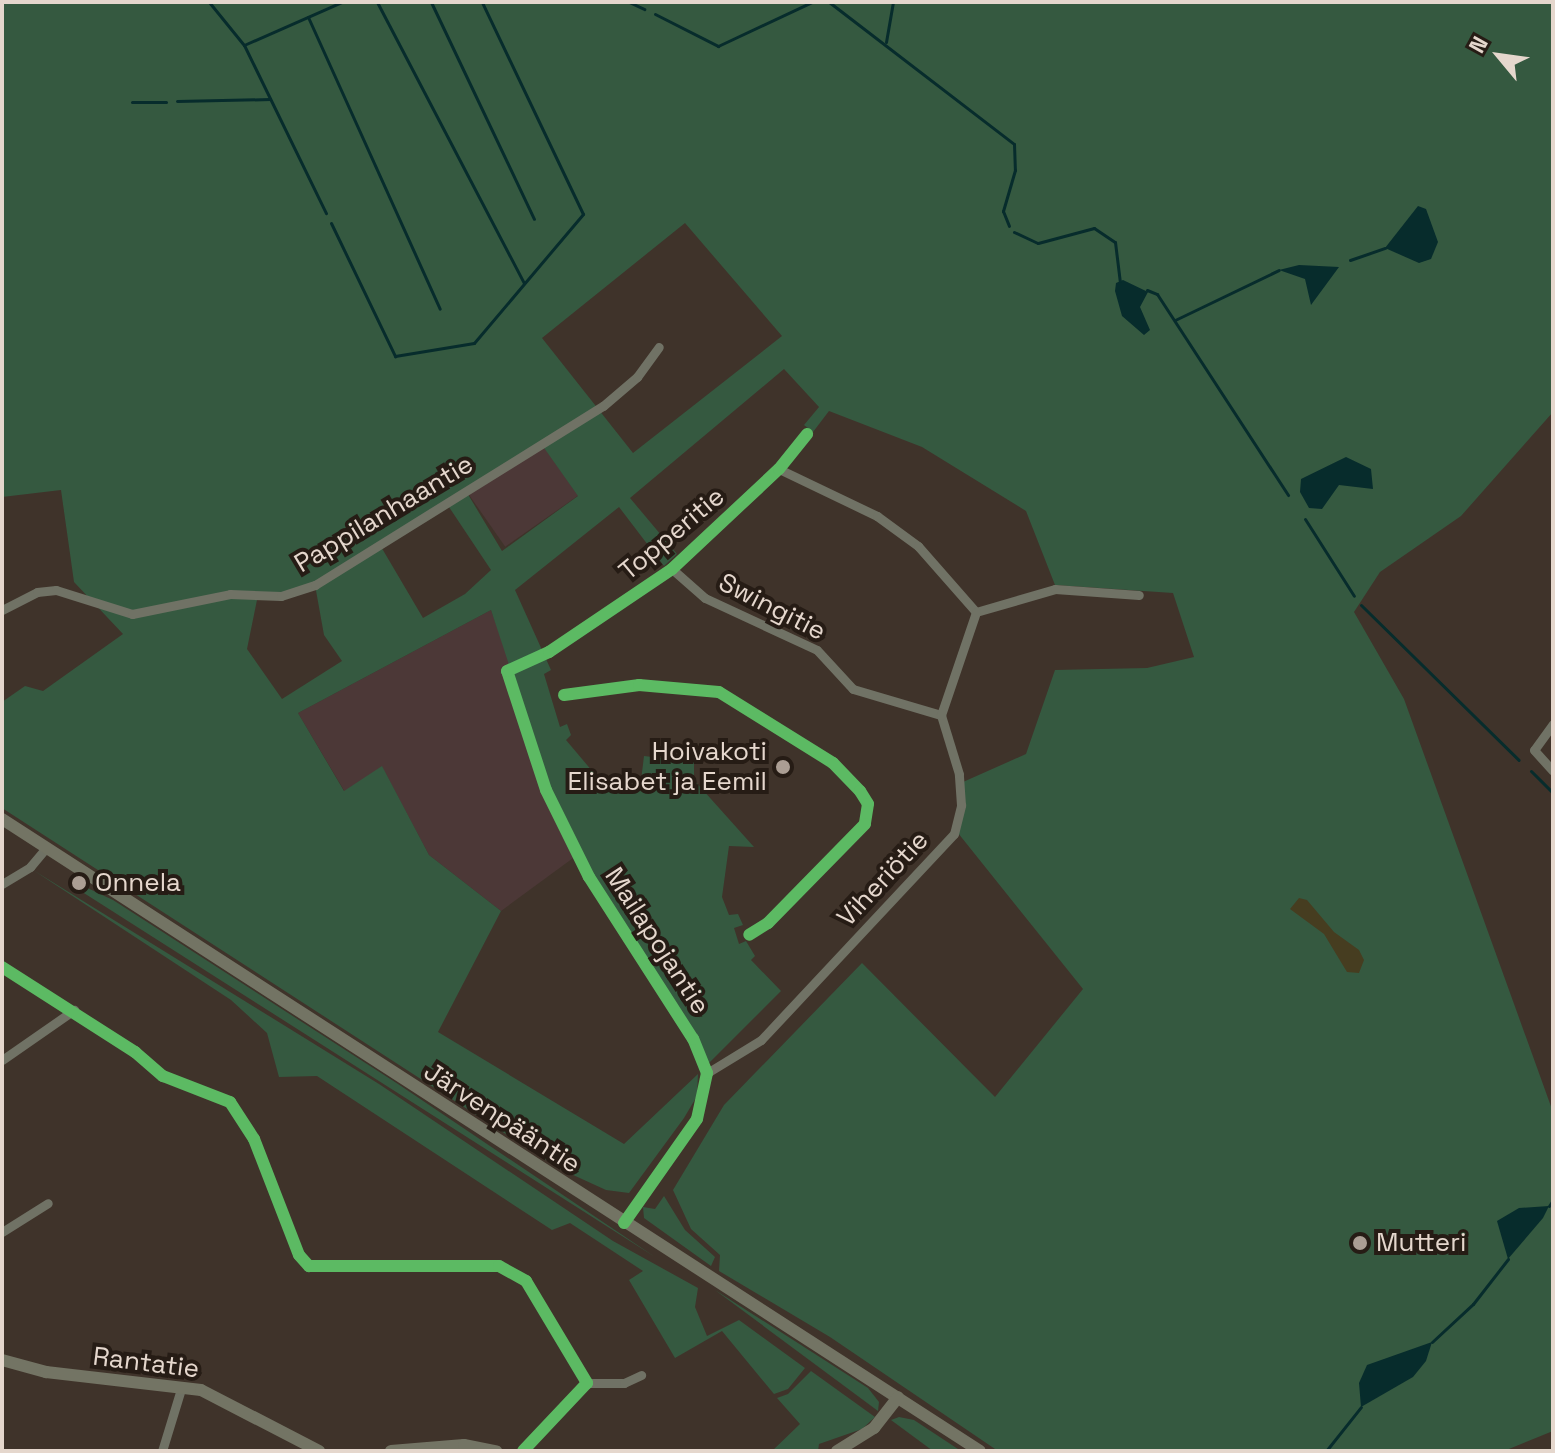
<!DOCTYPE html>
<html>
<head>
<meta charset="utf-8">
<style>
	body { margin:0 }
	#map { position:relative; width:1555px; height:1453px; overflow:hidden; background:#3f332a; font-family:"Space Grotesk",sans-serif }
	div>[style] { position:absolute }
	.industrial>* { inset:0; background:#4c3837; transform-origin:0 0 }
	.green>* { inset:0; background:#355940 }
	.sand>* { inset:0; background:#463d20 }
	.water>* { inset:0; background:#072c2c }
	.stream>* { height:3px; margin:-1.5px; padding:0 1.5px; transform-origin:1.5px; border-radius:1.5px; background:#072c2c }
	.street>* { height:9px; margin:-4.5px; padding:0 4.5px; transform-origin:4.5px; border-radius:4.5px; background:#707265 }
	.secondary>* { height:12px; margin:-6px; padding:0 6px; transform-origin:6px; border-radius:6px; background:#737464 }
	.cycleway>* { height:12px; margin:-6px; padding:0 6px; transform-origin:6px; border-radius:6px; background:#5cba63 }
	.dots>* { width:22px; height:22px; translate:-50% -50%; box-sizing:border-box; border:4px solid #261c15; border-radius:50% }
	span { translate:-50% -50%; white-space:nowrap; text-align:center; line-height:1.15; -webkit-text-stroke:8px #261c15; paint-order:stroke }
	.street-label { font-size:26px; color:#e5d7cd }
	.poi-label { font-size:26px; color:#e5d7cd }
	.right { translate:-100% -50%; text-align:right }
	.left { translate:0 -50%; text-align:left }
	.frame { position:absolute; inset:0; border:4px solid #e5d7cd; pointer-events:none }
	.north { position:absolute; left:1459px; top:16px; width:80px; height:80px; -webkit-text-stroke:6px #261c15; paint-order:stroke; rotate:299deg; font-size:22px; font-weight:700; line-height:32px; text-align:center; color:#e5d7cd }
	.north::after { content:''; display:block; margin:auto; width:28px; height:36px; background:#e5d7cd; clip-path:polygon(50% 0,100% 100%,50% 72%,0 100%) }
</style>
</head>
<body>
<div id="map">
	<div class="industrial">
		<i style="left:542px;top:444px;width:63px;height:89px;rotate:55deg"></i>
		<i style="clip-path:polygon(491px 610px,580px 853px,501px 911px,429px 855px,382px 767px,345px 792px,298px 713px)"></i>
	</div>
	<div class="green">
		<i style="clip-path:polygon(evenodd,2px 2px,1553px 2px,1553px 412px,1461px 516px,1380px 572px,1354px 612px,1404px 699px,1553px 1112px,1553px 1431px,1504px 1451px,998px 1451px,830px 1337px,719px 1271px,720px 1255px,691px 1229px,673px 1190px,724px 1105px,862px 963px,995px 1097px,1083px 989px,958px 833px,963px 782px,1026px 754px,1055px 670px,1147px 668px,1194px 657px,1173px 593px,1055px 585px,1026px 511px,922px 447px,829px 411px,813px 432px,804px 425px,819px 407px,784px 369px,630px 498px,677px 554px,664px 566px,619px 507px,515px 590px,551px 670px,544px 674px,560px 727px,567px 724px,571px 735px,566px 740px,593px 772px,606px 786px,640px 789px,644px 756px,694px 762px,694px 780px,754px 847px,729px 846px,722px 897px,729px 915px,738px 914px,743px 925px,734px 928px,739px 944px,746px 941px,755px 956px,751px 960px,781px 991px,708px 1064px,697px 1037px,580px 853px,550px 789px,491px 610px,298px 713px,344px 791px,382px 766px,429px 855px,501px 911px,438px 1032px,624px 1144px,698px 1074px,697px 1096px,684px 1118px,629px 1193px,606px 1190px,560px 1169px,2px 808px,2px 702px,25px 686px,43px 691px,123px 634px,74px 582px,61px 490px,2px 497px,2px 2px,685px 223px,782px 336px,633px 453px,542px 338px,685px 223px,2px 2px,542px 445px,578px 496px,502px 551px,466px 491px,542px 445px,2px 2px,447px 504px,491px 570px,465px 594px,423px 618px,380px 545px,447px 504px,2px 2px,315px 585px,324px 635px,342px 661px,282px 699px,247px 649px,258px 595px,281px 596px,315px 585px)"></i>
		<i style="clip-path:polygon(33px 870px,379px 1084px,613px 1241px,698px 1288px,695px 1307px,707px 1336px,739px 1320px,805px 1368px,788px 1389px,774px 1394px,722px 1331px,675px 1358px,629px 1280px,643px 1271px,570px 1223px,552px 1230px,317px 1076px,279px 1077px,267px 1033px,231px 1000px)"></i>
		<i style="clip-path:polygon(81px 885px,113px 900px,398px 1084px,655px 1257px,87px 895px,79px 890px)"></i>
		<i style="clip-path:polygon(664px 1196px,685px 1230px,715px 1257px,711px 1266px,644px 1218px,643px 1207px,655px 1209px)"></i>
		<i style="clip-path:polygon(715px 1290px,868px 1388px,879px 1402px,878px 1411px)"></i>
		<i style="clip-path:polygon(811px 1371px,875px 1417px,862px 1429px,819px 1444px,818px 1451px,772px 1451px,800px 1424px,777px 1398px,788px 1394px)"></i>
		<i style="clip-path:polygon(899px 1417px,914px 1420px,961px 1451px,933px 1451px,891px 1420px)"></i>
	</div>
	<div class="sand">
		<i style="clip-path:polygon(1299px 898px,1307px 900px,1334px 932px,1359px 950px,1364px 960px,1359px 973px,1347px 972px,1324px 934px,1290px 909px)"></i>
	</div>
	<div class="water">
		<i style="clip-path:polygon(1418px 206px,1426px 209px,1438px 242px,1431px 259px,1419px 263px,1385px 248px)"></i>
		<i style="clip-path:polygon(1299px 265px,1339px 267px,1311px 305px,1305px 279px,1279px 270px)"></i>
		<i style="clip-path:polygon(1123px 280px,1148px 292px,1140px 307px,1150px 330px,1144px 335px,1122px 316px,1115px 291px,1116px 283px)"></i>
		<i style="clip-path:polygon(1346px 457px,1371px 469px,1373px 489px,1339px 485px,1322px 509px,1309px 508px,1300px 492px,1301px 479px)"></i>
		<i style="clip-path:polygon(1549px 1206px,1543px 1218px,1508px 1259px,1497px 1221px,1519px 1208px)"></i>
		<i style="clip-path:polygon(1432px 1342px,1426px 1361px,1413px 1377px,1361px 1407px,1359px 1383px,1367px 1365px)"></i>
	</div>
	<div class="stream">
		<i style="left:209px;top:2px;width:55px;rotate:50.9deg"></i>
		<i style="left:244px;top:45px;width:187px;rotate:64deg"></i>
		<i style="left:377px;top:2px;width:317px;rotate:62.4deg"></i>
		<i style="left:431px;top:2px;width:240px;rotate:64.6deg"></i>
		<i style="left:629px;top:2px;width:17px;rotate:25deg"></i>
		<i style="left:829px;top:2px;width:233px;rotate:37.5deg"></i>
		<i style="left:1014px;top:144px;width:26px;rotate:88deg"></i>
		<i style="left:1015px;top:170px;width:43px;rotate:106.3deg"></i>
		<i style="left:1003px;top:211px;width:16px;rotate:68deg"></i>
		<i style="left:655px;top:14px;width:71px;rotate:26.9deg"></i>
		<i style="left:718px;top:46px;width:104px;rotate:-25.1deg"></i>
		<i style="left:308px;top:17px;width:320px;rotate:65.7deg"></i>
		<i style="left:886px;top:42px;width:41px;rotate:-80.1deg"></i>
		<i style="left:244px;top:45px;width:107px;rotate:-23.7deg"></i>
		<i style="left:177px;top:101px;width:93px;rotate:-1.2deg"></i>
		<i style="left:132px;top:102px;width:34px"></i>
		<i style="left:331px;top:223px;width:148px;rotate:64.3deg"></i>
		<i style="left:395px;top:356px;width:80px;rotate:-9.3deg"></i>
		<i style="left:474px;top:343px;width:169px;rotate:-49.8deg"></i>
		<i style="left:583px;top:214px;width:235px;rotate:-115.5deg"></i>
		<i style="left:1014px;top:232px;width:26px;rotate:25deg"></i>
		<i style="left:1038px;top:243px;width:58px;rotate:-15deg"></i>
		<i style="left:1094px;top:228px;width:25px;rotate:34deg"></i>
		<i style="left:1115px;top:242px;width:39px;rotate:83deg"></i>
		<i style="left:1350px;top:260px;width:37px;rotate:-19deg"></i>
		<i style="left:1147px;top:290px;width:11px;rotate:22deg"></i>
		<i style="left:1157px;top:294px;width:240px;rotate:56.9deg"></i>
		<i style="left:1175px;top:320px;width:115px;rotate:-25.7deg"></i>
		<i style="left:1305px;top:519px;width:91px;rotate:57.5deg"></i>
		<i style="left:1361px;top:605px;width:221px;rotate:44.5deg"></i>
		<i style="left:1531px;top:771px;width:31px;rotate:45deg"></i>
		<i style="left:1549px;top:1206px;width:7px;rotate:-56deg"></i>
		<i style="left:1432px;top:1342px;width:56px;rotate:-42.8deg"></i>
		<i style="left:1473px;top:1304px;width:57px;rotate:-52.1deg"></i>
		<i style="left:1326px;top:1451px;width:56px;rotate:-51.5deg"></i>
	</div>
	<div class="street">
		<i style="left:779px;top:469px;width:109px;rotate:25.6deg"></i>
		<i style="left:877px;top:516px;width:51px;rotate:36.2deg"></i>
		<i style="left:918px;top:546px;width:88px;rotate:48.7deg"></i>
		<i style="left:672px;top:569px;width:44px;rotate:41.3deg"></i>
		<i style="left:705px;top:598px;width:123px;rotate:24.9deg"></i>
		<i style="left:817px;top:650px;width:53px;rotate:47.3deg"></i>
		<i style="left:853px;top:689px;width:92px;rotate:16.5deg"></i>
		<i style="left:2px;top:610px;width:39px;rotate:-27deg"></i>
		<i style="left:37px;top:592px;width:19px;rotate:-6deg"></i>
		<i style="left:56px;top:590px;width:80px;rotate:17.5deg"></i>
		<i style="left:132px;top:614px;width:100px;rotate:-11.5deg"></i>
		<i style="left:230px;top:594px;width:51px;rotate:2.2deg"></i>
		<i style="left:281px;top:596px;width:36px;rotate:-18deg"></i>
		<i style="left:315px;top:585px;width:339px;rotate:-31.9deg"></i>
		<i style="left:603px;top:406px;width:45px;rotate:-40.5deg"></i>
		<i style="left:637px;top:377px;width:37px;rotate:-54deg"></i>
		<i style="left:976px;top:612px;width:82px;rotate:-16.2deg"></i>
		<i style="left:1055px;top:589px;width:84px;rotate:4.1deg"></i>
		<i style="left:1553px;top:724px;width:32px;rotate:126deg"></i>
		<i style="left:1534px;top:750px;width:28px;rotate:48deg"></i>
		<i style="left:2px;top:884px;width:33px;rotate:-31deg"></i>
		<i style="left:30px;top:867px;width:25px;rotate:-50deg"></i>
		<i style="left:2px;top:967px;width:158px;rotate:32.6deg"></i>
		<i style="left:135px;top:1052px;width:37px;rotate:41deg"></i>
		<i style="left:163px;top:1076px;width:72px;rotate:21.2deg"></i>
		<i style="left:230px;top:1102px;width:44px;rotate:57deg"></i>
		<i style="left:254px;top:1139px;width:124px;rotate:68.8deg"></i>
		<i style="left:299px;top:1255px;width:15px;rotate:48deg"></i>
		<i style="left:309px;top:1266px;width:190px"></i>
		<i style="left:499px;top:1266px;width:31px;rotate:29deg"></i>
		<i style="left:526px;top:1281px;width:119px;rotate:59.1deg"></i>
		<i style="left:587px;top:1383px;width:93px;rotate:133.3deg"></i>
		<i style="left:2px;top:1060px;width:88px;rotate:-34.8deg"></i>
		<i style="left:707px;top:1073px;width:63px;rotate:-31.4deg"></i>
		<i style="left:761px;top:1040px;width:282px;rotate:-46.9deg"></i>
		<i style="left:954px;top:834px;width:30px;rotate:-76deg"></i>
		<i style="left:961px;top:805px;width:31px;rotate:-94deg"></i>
		<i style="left:959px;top:774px;width:62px;rotate:-107deg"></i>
		<i style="left:941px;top:715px;width:109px;rotate:-71.2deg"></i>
		<i style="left:624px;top:1223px;width:127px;rotate:-54.9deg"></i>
		<i style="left:697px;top:1119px;width:47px;rotate:-77.7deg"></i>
		<i style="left:707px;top:1073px;width:37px;rotate:-112deg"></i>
		<i style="left:693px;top:1039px;width:193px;rotate:-122.7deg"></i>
		<i style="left:589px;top:877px;width:97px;rotate:-116.3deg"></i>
		<i style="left:546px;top:790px;width:125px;rotate:-108.1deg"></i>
		<i style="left:507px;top:671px;width:46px;rotate:-24.3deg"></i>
		<i style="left:549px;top:652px;width:148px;rotate:-34deg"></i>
		<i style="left:672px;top:569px;width:146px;rotate:-43.1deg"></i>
		<i style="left:779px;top:469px;width:45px;rotate:-51.3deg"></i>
		<i style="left:2px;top:1232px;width:54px;rotate:-32.2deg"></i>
		<i style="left:587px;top:1383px;width:37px"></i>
		<i style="left:624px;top:1383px;width:19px;rotate:-25deg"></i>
		<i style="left:162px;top:1451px;width:65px;rotate:-73deg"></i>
	</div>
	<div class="secondary">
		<i style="left:2px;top:819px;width:1164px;rotate:32.87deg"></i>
		<i style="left:2px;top:1360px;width:46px;rotate:15.3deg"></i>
		<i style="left:46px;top:1372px;width:156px;rotate:6.6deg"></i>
		<i style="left:201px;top:1390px;width:133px;rotate:27.3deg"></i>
		<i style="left:391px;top:1451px;width:73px;rotate:-4.7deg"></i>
		<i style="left:464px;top:1445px;width:33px;rotate:11deg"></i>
		<i style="left:837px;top:1451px;width:44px;rotate:-31.9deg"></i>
		<i style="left:874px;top:1428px;width:39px;rotate:-52deg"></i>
	</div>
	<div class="cycleway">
		<i style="left:564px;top:695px;width:76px;rotate:-7.6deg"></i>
		<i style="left:639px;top:685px;width:80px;rotate:5deg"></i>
		<i style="left:719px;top:692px;width:134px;rotate:31.9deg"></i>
		<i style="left:833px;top:763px;width:39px;rotate:46deg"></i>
		<i style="left:860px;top:791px;width:15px;rotate:58deg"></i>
		<i style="left:868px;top:804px;width:20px;rotate:99deg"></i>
		<i style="left:865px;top:824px;width:139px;rotate:134.4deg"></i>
		<i style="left:768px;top:923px;width:22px;rotate:148deg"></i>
		<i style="left:2px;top:967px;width:158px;rotate:32.6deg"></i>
		<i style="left:135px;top:1052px;width:37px;rotate:41deg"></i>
		<i style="left:163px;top:1076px;width:72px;rotate:21.2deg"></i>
		<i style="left:230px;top:1102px;width:44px;rotate:57deg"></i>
		<i style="left:254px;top:1139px;width:124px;rotate:68.8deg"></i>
		<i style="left:299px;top:1255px;width:15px;rotate:48deg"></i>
		<i style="left:309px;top:1266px;width:190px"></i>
		<i style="left:499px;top:1266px;width:31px;rotate:29deg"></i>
		<i style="left:526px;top:1281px;width:119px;rotate:59.1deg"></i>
		<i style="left:587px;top:1383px;width:93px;rotate:133.3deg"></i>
		<i style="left:624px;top:1223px;width:127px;rotate:-54.9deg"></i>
		<i style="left:697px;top:1119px;width:47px;rotate:-77.7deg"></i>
		<i style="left:707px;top:1073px;width:37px;rotate:-112deg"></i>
		<i style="left:693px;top:1039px;width:193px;rotate:-122.7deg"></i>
		<i style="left:589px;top:877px;width:97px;rotate:-116.3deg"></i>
		<i style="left:546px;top:790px;width:125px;rotate:-108.1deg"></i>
		<i style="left:507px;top:671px;width:46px;rotate:-24.3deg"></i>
		<i style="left:549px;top:652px;width:148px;rotate:-34deg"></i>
		<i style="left:672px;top:569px;width:146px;rotate:-43.1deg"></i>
		<i style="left:779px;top:469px;width:45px;rotate:-51.3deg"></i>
	</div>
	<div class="dots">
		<i style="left:783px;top:767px;background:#ab9e94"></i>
		<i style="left:79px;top:883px;background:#ab9e94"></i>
		<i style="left:1360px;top:1243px;background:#ab9e94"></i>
	</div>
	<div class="street-label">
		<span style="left:384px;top:514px;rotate:-31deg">Pappilanhaantie</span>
		<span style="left:672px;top:534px;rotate:-40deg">Topperitie</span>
		<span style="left:772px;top:607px;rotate:27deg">Swingitie</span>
		<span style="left:883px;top:879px;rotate:-47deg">Viheriötie</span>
		<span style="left:657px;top:941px;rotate:57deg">Mailapojantie</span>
		<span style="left:502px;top:1118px;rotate:33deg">Järvenpääntie</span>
		<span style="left:146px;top:1363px;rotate:7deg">Rantatie</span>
	</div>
	<div class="poi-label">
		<span class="right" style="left:767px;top:767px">Hoivakoti<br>Elisabet ja Eemil</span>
		<span class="left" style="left:95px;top:883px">Onnela</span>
		<span class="left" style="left:1376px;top:1243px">Mutteri</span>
	</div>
	<div class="frame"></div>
	<div class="north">N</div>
</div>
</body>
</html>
